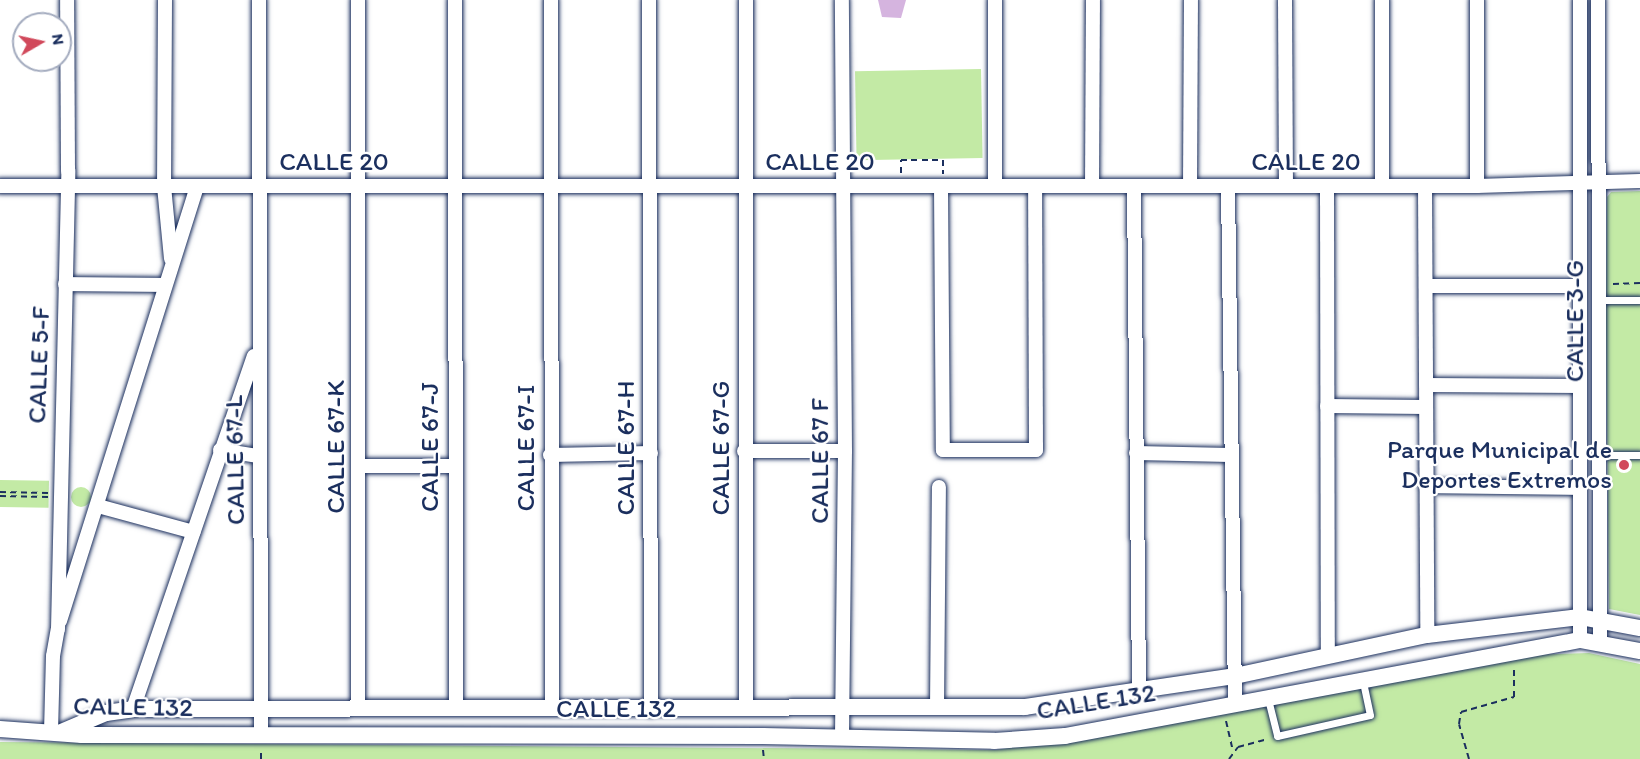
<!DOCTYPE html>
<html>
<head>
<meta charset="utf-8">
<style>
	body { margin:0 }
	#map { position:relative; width:1640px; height:759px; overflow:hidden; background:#fff; font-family:Itim,sans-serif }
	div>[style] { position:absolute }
	.green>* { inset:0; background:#c3eaa5; transform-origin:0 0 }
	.round { border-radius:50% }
	.building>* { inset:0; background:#d5b4df }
	.path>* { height:2px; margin-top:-1px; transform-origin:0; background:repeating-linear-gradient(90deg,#1b2f5e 0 6px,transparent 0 10.5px) }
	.roads { filter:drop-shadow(0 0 2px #1b2f5e) drop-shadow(0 0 2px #1b2f5e) }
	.service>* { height:7px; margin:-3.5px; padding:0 3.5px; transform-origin:3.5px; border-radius:3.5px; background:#fff }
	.minor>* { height:14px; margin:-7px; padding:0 7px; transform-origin:7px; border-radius:7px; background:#fff }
	.tertiary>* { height:16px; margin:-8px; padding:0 8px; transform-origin:8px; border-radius:8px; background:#fff }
	.dots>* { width:16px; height:16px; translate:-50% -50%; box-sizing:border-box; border:3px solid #fff; border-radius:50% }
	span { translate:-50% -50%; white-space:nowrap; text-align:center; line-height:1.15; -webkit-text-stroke:4.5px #fff; paint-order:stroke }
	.street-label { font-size:26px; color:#1b2f5e }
	.poi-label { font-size:26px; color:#1b2f5e }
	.right { translate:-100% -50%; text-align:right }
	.north { position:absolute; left:12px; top:12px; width:60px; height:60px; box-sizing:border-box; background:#fff; border:2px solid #a4acbf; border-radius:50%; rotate:81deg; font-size:16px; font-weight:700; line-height:24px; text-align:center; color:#1b2f5e }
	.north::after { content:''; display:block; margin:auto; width:21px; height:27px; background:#d1495b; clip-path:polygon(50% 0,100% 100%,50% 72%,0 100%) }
</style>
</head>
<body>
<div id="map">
	<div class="green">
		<i style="left:981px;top:69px;width:89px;height:126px;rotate:89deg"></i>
		<i style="clip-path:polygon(1640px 191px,1640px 615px,1609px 609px,1606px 320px,1607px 197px,1611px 192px)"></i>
		<i style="left:0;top:480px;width:49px;height:27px;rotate:1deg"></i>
		<i class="round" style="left:71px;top:487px;width:20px;height:20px"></i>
		<i style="clip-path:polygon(1589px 653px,1640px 664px,1640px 759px,0 759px,0 742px,996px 750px,1525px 655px)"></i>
	</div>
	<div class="building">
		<i style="clip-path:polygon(878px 0,906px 0,901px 18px,882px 17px)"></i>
	</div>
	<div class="path">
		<i style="left:901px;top:173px;width:13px;rotate:-90deg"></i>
		<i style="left:901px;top:160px;width:42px"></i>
		<i style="left:943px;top:160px;width:14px;rotate:90deg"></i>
		<i style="left:1613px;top:284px;width:27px;rotate:-2deg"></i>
		<i style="left:0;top:492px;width:48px;rotate:1.2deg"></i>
		<i style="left:0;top:496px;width:48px;rotate:1.2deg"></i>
		<i style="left:1226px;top:721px;width:31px;rotate:77deg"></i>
		<i style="left:763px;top:750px;width:9px;rotate:84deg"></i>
		<i style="left:261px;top:759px;width:9px;rotate:-90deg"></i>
		<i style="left:1229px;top:759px;width:15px;rotate:-53deg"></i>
		<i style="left:1238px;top:747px;width:31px;rotate:-15deg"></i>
		<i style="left:1469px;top:759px;width:36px;rotate:-106deg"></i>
		<i style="left:1459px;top:724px;width:12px;rotate:-81deg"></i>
		<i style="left:1461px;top:712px;width:55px;rotate:-15.8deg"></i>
		<i style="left:1514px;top:697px;width:30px;rotate:-90deg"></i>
	</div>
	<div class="roads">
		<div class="service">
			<i style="left:1599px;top:300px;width:41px"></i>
			<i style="left:1599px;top:455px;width:41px"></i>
			<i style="left:1268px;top:699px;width:38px;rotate:76deg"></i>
			<i style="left:1277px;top:736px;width:95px;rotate:-12.7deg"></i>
			<i style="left:1370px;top:715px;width:34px;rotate:-102deg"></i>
		</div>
		<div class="minor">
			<i style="left:165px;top:0;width:186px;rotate:90.3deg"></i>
			<i style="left:164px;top:186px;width:73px;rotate:84.5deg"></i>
			<i style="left:259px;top:0;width:733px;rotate:89.84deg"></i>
			<i style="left:358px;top:0;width:708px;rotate:90deg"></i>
			<i style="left:455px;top:0;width:707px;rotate:89.92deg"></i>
			<i style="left:551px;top:0;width:709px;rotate:89.92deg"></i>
			<i style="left:649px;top:0;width:710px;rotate:89.84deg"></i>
			<i style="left:746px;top:0;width:709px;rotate:90deg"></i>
			<i style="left:995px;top:0;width:186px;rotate:90deg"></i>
			<i style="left:1285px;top:0;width:186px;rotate:89.7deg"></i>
			<i style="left:1477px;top:0;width:186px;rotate:90deg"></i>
			<i style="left:1598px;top:0;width:642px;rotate:89.82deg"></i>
			<i style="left:0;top:186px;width:1477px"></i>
			<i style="left:1477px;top:186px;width:163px;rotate:-1.8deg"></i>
			<i style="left:941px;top:186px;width:264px;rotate:89.6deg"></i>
			<i style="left:943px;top:450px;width:93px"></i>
			<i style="left:1036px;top:450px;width:264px;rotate:-90.2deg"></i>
			<i style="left:1092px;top:186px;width:186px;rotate:-89.7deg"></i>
			<i style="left:1134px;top:186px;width:505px;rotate:89.43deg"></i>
			<i style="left:1190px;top:186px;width:186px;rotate:-89.7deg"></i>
			<i style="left:1228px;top:186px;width:517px;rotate:89.22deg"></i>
			<i style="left:1327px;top:186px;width:470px;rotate:89.9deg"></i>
			<i style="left:1382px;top:186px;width:186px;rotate:-90deg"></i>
			<i style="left:1425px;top:186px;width:449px;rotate:89.7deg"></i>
			<i style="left:65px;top:284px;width:99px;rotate:0.6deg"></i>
			<i style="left:1426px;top:286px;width:154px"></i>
			<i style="left:1426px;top:385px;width:154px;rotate:0.4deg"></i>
			<i style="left:1327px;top:406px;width:99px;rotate:0.6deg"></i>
			<i style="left:220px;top:450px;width:39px;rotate:9deg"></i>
			<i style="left:744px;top:451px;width:101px"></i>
			<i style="left:1136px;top:453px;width:94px;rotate:1.2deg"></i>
			<i style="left:550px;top:455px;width:101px;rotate:-1.1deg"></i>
			<i style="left:360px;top:466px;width:94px"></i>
			<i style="left:1426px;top:486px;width:154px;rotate:0.7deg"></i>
			<i style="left:98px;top:506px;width:99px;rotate:15.2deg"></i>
			<i style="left:60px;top:621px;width:456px;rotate:-72.5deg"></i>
			<i style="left:1580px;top:640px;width:640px;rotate:-90deg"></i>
			<i style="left:937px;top:708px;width:221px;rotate:-89.5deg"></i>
			<i style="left:133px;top:709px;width:373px;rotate:-71.1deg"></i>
			<i style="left:51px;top:732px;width:76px;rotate:-88.5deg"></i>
			<i style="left:53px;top:656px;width:27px;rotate:-80deg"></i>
			<i style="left:58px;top:629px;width:458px;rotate:-88.7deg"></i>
			<i style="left:68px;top:171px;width:171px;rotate:-90.3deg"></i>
			<i style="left:842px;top:736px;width:285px;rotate:-89.4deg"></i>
			<i style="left:845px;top:451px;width:451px;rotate:-90.4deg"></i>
		</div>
		<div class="tertiary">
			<i style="left:0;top:729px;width:82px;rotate:4.2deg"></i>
			<i style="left:82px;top:735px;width:681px;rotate:0.08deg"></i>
			<i style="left:763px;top:736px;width:231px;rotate:1.2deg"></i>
			<i style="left:994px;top:741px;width:71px;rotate:-4deg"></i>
			<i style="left:1065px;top:736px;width:524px;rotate:-10.56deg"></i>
			<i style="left:1580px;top:640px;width:61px;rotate:10.4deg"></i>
			<i style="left:61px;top:732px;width:49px;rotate:-22.9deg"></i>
			<i style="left:106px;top:713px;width:27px;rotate:-8deg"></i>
			<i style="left:133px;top:709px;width:892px;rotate:-0.13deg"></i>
			<i style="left:1025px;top:707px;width:212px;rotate:-8.4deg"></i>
			<i style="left:1235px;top:676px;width:196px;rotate:-12.1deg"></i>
			<i style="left:1427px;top:635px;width:154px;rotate:-6.7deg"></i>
			<i style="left:1580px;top:617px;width:61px;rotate:10.4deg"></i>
		</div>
	</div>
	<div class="dots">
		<i style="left:1624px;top:465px;background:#d1495b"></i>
	</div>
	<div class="street-label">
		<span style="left:334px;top:162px">CALLE 20</span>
		<span style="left:820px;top:162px">CALLE 20</span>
		<span style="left:1306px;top:162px">CALLE 20</span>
		<span style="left:1575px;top:321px;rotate:-90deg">CALLE 3-G</span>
		<span style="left:39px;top:365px;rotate:-88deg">CALLE 5-F</span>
		<span style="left:336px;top:447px;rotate:-90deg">CALLE 67-K</span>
		<span style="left:430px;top:447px;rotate:-90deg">CALLE 67-J</span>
		<span style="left:526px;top:448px;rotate:-90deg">CALLE 67-I</span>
		<span style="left:626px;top:448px;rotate:-90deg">CALLE 67-H</span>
		<span style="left:721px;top:448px;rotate:-90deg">CALLE 67-G</span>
		<span style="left:235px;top:460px;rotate:-91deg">CALLE 67-L</span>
		<span style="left:820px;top:461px;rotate:-90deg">CALLE 67 F</span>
		<span style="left:1096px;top:702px;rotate:-9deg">CALLE 132</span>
		<span style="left:133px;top:707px;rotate:1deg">CALLE 132</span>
		<span style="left:616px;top:709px">CALLE 132</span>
	</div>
	<div class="poi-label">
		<span class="right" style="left:1612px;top:465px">Parque Municipal de<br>Deportes Extremos</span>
	</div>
	<div class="north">N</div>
</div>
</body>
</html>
